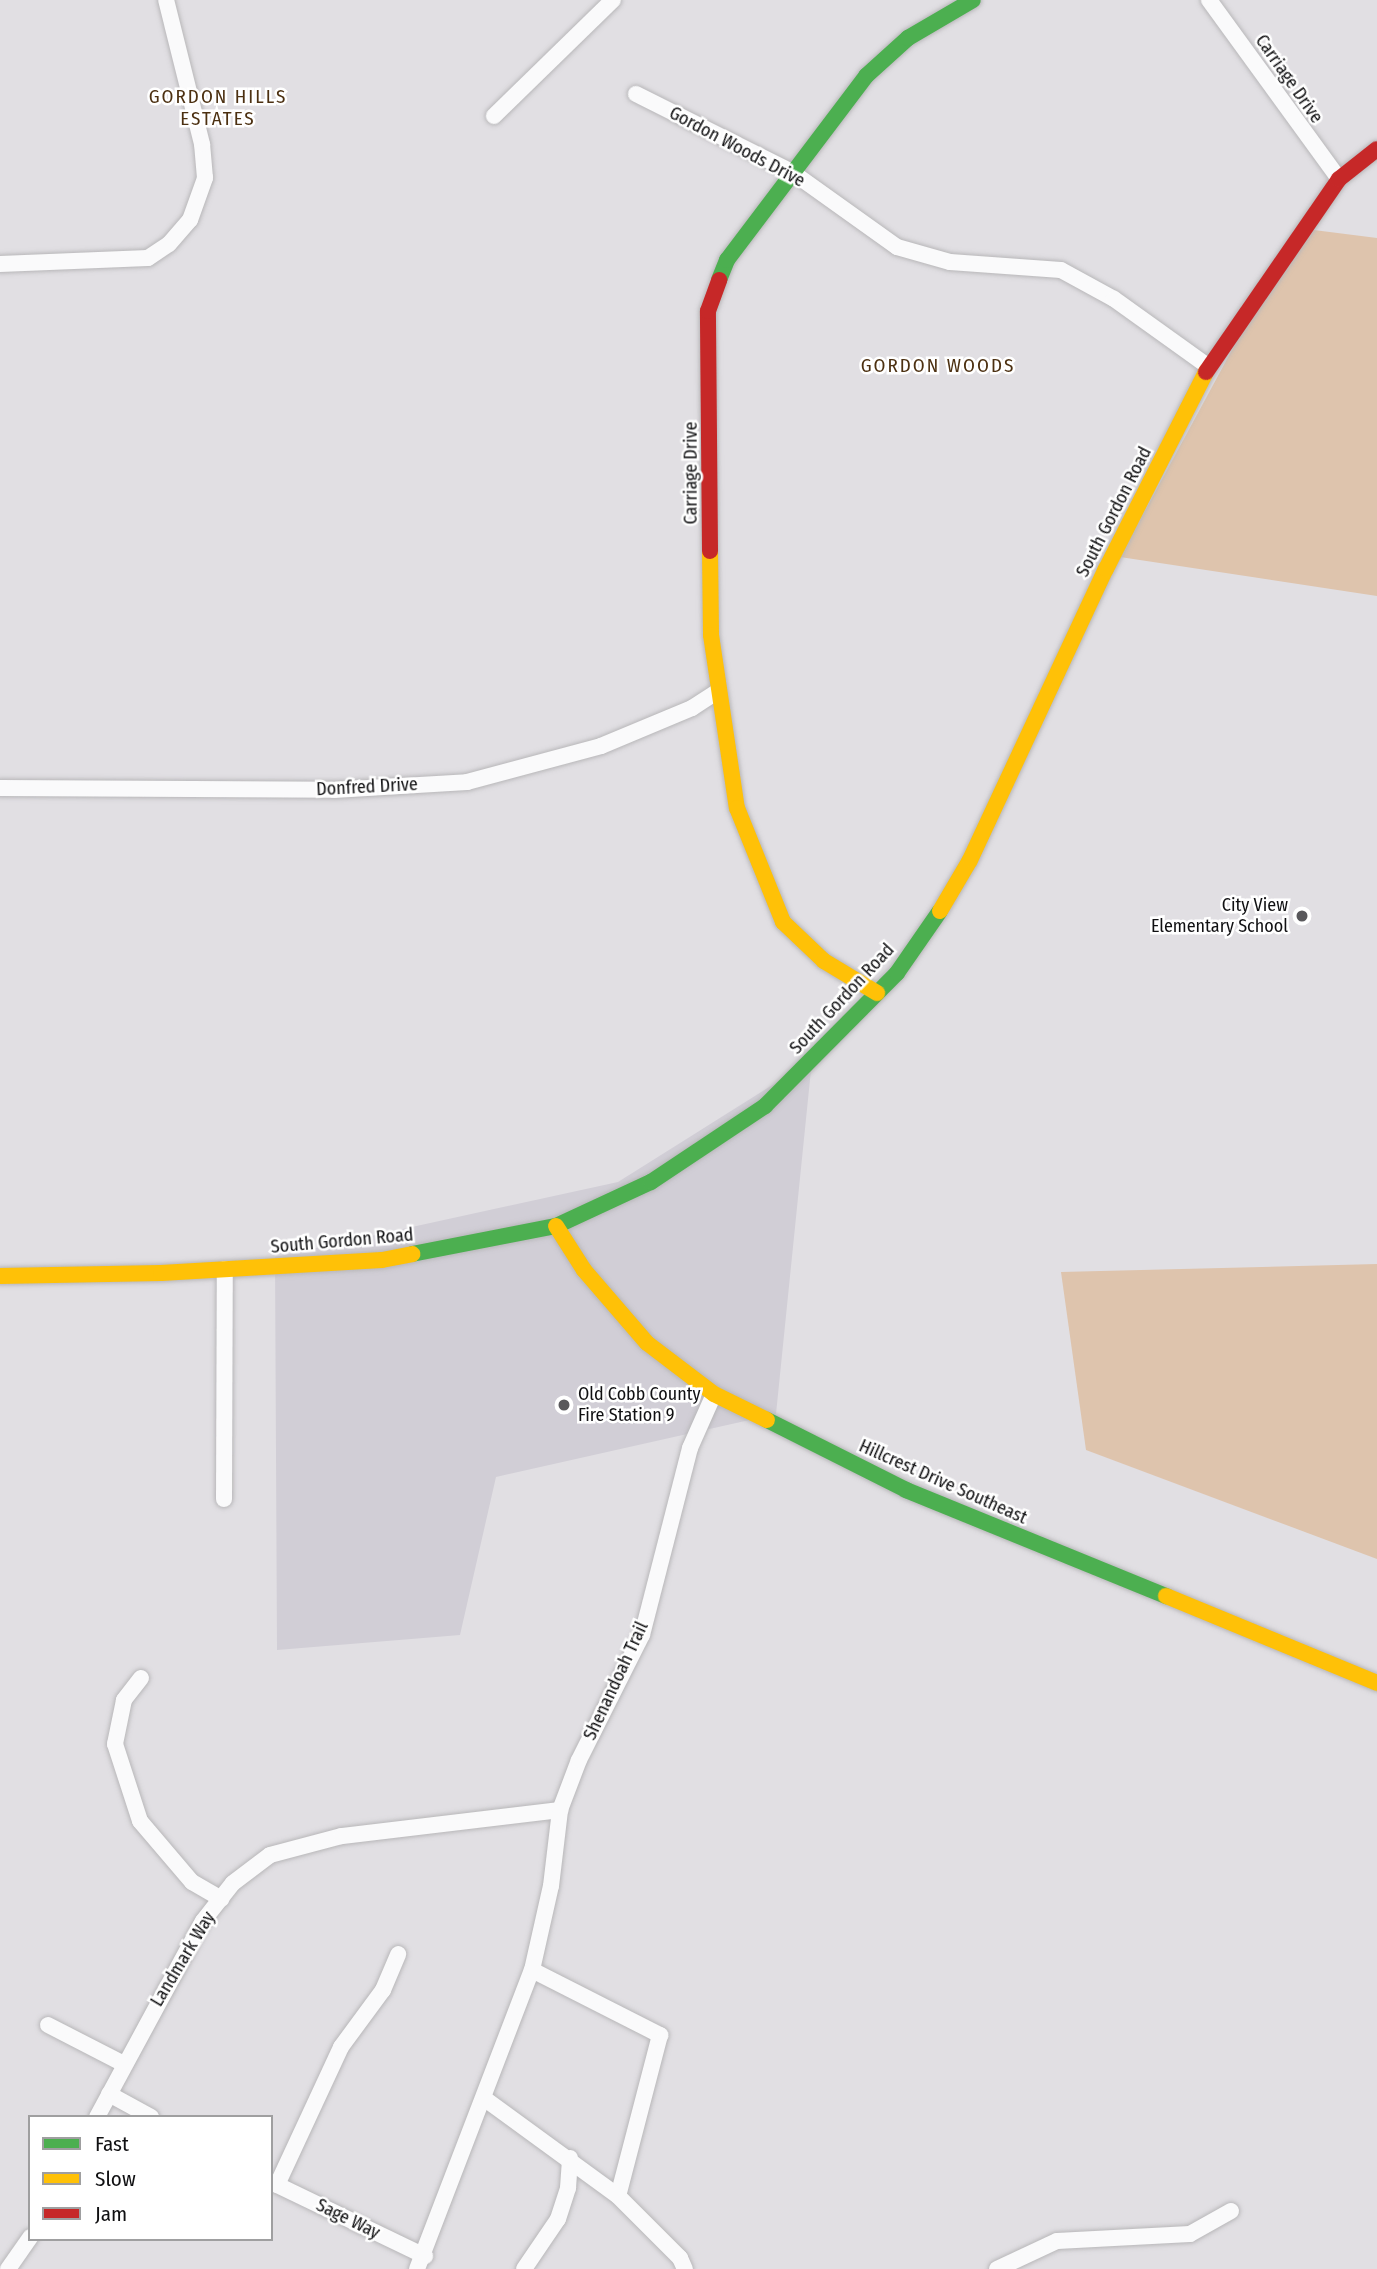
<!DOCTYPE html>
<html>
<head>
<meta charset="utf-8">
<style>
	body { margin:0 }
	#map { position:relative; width:1377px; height:2269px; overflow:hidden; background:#e1dfe3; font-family:"Fira Sans Condensed",sans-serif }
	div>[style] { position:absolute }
	.built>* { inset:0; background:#d1ced6 }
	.green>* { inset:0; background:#dec4ad }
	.roads { filter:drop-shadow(0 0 2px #b8b7b9) drop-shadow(0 0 2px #b8b7b9) }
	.street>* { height:16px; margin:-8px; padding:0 8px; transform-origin:8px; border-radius:8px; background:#fafafb }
	.fast>* { height:16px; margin:-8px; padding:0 8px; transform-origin:8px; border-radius:8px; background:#4caf50 }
	.slow>* { height:16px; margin:-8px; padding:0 8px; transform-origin:8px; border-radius:8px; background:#ffc107 }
	.jam>* { height:16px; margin:-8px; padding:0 8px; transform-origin:8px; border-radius:8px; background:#c62828 }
	.dots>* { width:19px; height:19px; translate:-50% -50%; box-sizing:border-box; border:4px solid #fff; border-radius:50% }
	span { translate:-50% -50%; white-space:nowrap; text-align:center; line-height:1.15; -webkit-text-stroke:5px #fff; paint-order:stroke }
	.street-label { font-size:18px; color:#101012 }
	.poi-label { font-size:18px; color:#101012 }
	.right { translate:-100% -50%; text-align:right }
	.left { translate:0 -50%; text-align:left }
	.neighbourhood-label { font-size:19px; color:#4c3011; letter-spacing:2px }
	.legend { position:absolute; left:28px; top:2115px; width:245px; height:126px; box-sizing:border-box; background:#fff; border:2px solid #9f9fa0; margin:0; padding:9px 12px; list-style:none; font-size:21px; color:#101012 }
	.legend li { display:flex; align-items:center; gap:14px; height:35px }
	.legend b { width:35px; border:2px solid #9f9fa0 }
</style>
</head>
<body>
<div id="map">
	<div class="built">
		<i style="clip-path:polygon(812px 1060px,776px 1414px,496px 1477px,460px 1635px,277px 1650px,275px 1257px,618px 1182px)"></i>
	</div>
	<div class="green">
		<i style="clip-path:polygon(1298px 228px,1377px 238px,1377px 596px,1120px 557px)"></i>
		<i style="clip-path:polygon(1377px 1264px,1377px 1559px,1086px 1450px,1061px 1272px)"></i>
	</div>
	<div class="roads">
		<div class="street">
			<i style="left:1209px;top:0;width:221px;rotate:54deg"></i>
			<i style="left:636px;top:94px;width:174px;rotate:26.6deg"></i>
			<i style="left:792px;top:172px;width:129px;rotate:35.5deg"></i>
			<i style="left:897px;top:247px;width:55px;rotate:15.8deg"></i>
			<i style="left:950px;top:262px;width:111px;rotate:4.1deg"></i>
			<i style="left:1061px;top:270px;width:60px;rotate:28.7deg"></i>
			<i style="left:1114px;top:299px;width:117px;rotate:35.6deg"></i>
			<i style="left:494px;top:116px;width:166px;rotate:-44.3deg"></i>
			<i style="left:0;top:264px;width:148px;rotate:-2.3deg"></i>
			<i style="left:148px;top:258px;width:25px;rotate:-34deg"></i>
			<i style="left:169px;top:244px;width:32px;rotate:-49deg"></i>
			<i style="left:190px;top:220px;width:45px;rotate:-70.3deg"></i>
			<i style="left:205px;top:178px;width:34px;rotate:-95deg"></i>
			<i style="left:202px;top:144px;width:148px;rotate:-104deg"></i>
			<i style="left:0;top:788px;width:334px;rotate:0.3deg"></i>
			<i style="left:334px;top:790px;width:133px;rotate:-3.4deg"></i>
			<i style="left:467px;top:782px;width:139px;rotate:-15deg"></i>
			<i style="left:601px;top:746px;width:99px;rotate:-22.7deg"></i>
			<i style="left:692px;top:708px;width:30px;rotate:-33deg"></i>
			<i style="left:224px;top:1499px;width:230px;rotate:-89.8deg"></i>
			<i style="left:141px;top:1678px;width:28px;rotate:128deg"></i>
			<i style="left:124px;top:1700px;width:45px;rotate:101.6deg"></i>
			<i style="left:115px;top:1744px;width:81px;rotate:72deg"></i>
			<i style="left:140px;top:1821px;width:80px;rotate:49.6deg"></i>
			<i style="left:192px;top:1882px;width:34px;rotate:30deg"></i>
			<i style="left:532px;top:1970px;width:144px;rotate:26.9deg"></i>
			<i style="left:660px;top:2035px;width:166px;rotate:104.6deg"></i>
			<i style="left:48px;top:2025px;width:85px;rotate:27.2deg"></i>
			<i style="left:109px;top:2094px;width:48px;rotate:28.7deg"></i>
			<i style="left:485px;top:2099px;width:165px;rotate:36.1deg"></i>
			<i style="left:618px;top:2196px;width:88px;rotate:45deg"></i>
			<i style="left:680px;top:2258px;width:12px;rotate:66deg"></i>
			<i style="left:97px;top:2117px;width:223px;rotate:-61.6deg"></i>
			<i style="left:203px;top:1921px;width:48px;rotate:-51.7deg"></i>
			<i style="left:233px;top:1883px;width:46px;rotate:-37.1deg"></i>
			<i style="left:270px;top:1855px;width:74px;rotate:-14.8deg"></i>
			<i style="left:342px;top:1836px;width:220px;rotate:-6.8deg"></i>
			<i style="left:271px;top:2182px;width:171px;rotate:25.7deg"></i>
			<i style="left:277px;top:2185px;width:152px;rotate:-65.1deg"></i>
			<i style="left:341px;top:2047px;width:71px;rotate:-53.6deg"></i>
			<i style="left:383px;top:1990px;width:39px;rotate:-67deg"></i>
			<i style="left:8px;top:2269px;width:39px;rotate:-55deg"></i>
			<i style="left:417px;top:2269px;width:320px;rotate:-69deg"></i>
			<i style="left:532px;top:1970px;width:86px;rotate:-77.3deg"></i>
			<i style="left:551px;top:1886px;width:77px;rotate:-83.2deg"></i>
			<i style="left:560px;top:1810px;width:53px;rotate:-69.2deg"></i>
			<i style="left:579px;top:1760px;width:140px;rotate:-63.3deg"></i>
			<i style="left:642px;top:1635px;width:193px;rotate:-75.6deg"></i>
			<i style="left:690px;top:1448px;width:59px;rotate:-66deg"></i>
			<i style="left:524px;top:2269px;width:60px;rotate:-55.8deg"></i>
			<i style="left:558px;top:2219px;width:33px;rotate:-72deg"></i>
			<i style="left:568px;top:2188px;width:30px;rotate:-86deg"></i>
			<i style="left:997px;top:2269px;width:66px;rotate:-25deg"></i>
			<i style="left:1057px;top:2241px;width:133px;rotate:-3deg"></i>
			<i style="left:1190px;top:2234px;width:47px;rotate:-29.3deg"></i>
		</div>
		<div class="fast">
			<i style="left:719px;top:280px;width:22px;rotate:-68deg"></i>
			<i style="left:727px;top:260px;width:231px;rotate:-52.9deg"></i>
			<i style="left:866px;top:76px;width:57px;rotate:-42.1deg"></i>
			<i style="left:908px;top:38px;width:75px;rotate:-30.3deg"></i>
			<i style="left:412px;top:1254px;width:147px;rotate:-11deg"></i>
			<i style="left:556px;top:1226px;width:105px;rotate:-24.9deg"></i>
			<i style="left:651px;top:1182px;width:137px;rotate:-33.7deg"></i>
			<i style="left:765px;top:1106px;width:187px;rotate:-45.2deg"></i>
			<i style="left:897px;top:973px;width:75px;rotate:-55.3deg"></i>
			<i style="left:767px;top:1420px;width:156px;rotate:26.7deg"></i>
			<i style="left:906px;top:1490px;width:281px;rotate:22.2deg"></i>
		</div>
		<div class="slow">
			<i style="left:710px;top:551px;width:84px;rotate:89.3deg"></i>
			<i style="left:711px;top:635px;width:175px;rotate:81.5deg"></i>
			<i style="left:737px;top:808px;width:123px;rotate:68deg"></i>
			<i style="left:783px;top:922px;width:57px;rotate:43.6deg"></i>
			<i style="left:824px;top:961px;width:62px;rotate:31.1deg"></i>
			<i style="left:940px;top:911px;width:59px;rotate:-59.5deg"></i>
			<i style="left:970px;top:860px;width:321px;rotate:-65deg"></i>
			<i style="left:1106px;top:569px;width:221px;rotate:-63.1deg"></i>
			<i style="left:556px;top:1226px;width:52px;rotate:57.5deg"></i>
			<i style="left:584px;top:1270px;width:96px;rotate:49.2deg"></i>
			<i style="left:647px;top:1343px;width:84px;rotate:37.3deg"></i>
			<i style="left:714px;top:1394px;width:59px;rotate:26.1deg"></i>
			<i style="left:0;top:1276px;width:161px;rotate:-1.1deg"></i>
			<i style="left:161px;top:1273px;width:221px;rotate:-3.4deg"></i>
			<i style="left:382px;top:1260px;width:31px;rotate:-11deg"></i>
			<i style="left:1166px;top:1596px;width:228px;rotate:22.4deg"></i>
		</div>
		<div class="jam">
			<i style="left:1206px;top:372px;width:234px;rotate:-55.4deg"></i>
			<i style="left:1339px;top:179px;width:48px;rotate:-38.3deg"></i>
			<i style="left:710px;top:551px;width:240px;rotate:-90.5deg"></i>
			<i style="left:708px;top:311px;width:33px;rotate:-70deg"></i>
		</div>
	</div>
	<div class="dots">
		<i style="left:1302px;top:916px;background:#59585b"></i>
		<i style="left:564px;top:1405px;background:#59585b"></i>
	</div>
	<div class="street-label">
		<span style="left:1289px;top:79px;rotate:55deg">Carriage Drive</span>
		<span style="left:737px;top:147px;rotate:28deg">Gordon Woods Drive</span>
		<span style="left:691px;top:473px;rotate:-90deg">Carriage Drive</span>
		<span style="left:1114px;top:512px;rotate:-63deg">South Gordon Road</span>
		<span style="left:367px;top:787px;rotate:-3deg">Donfred Drive</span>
		<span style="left:842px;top:999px;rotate:-47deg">South Gordon Road</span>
		<span style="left:342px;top:1241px;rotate:-5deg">South Gordon Road</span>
		<span style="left:943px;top:1482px;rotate:24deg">Hillcrest Drive Southeast</span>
		<span style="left:616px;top:1681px;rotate:-65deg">Shenandoah Trail</span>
		<span style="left:183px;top:1959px;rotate:-59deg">Landmark Way</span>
		<span style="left:348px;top:2219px;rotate:26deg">Sage Way</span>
	</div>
	<div class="poi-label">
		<span class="right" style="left:1288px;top:916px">City View<br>Elementary School</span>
		<span class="left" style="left:578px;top:1405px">Old Cobb County<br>Fire Station 9</span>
	</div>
	<div class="neighbourhood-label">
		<span style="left:218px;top:108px">GORDON HILLS<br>ESTATES</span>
		<span style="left:938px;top:366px">GORDON WOODS</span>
	</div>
	<ul class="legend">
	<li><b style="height:9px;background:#4caf50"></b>Fast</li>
	<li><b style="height:9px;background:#ffc107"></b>Slow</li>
	<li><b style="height:9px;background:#c62828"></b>Jam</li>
	</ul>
</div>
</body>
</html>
